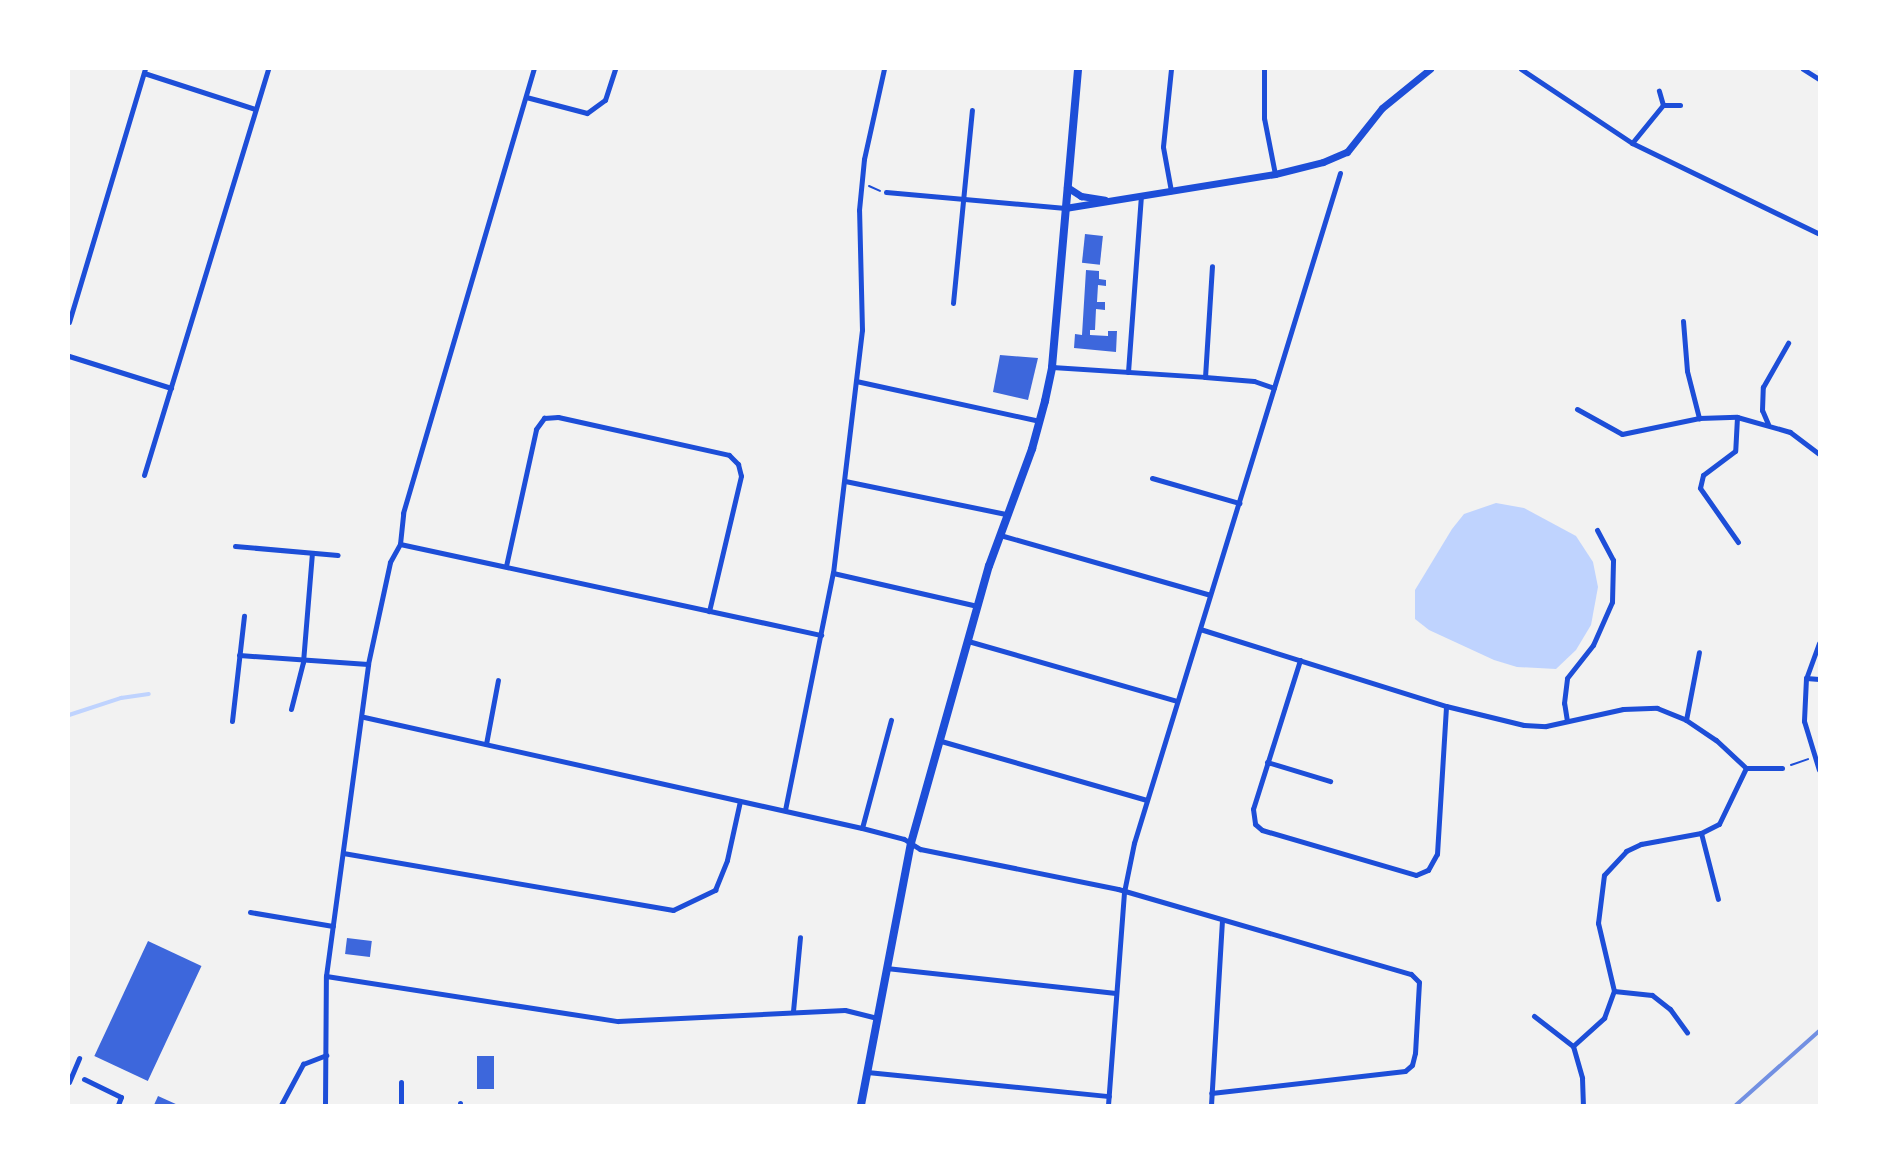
<!DOCTYPE html>
<html>
<head>
<meta charset="utf-8">
<style>
	body { margin:0 }
	#map { position:relative; width:1888px; height:1174px; overflow:hidden; background:#f2f2f2; font-family:"Public Sans",sans-serif }
	div>[style] { position:absolute }
	.water>* { inset:0; background:#bfd3fe }
	.stream>* { height:4px; margin:-2px; padding:0 2px; transform-origin:2px; border-radius:2px; background:#bfd3fe }
	.building>* { inset:0; background:#3d67dc; transform-origin:0 0 }
	.path>* { height:2px; margin:-1px; padding:0 1px; transform-origin:1px; border-radius:1px; background:#1d4ed8 }
	.minor>* { height:5px; margin:-2.5px; padding:0 2.5px; transform-origin:2.5px; border-radius:2.5px; background:#1d4ed8 }
	.tertiary>* { height:7px; margin:-3.5px; padding:0 3.5px; transform-origin:3.5px; border-radius:3.5px; background:#1d4ed8 }
	.secondary>* { height:8px; margin:-4px; padding:0 4px; transform-origin:4px; border-radius:4px; background:#1d4ed8 }
	.rail>* { height:4px; margin:-2px; padding:0 2px; transform-origin:2px; border-radius:2px; background:#7290e2 }
	span { translate:-50% -50%; white-space:nowrap; text-align:center; line-height:1.15; -webkit-text-stroke:5px #fff; paint-order:stroke }
	.frame { position:absolute; inset:0; border:70px solid #fff; pointer-events:none }
</style>
</head>
<body>
<div id="map">
	<div class="water">
		<i style="clip-path:polygon(1496px 503px,1524px 508px,1576px 536px,1593px 562px,1598px 587px,1591px 625px,1576px 650px,1556px 669px,1517px 667px,1494px 660px,1429px 630px,1415px 619px,1415px 590px,1452px 529px,1464px 514px)"></i>
	</div>
	<div class="stream">
		<i style="left:69px;top:715px;width:55px;rotate:-18.1deg"></i>
		<i style="left:121px;top:698px;width:28px;rotate:-8deg"></i>
	</div>
	<div class="building">
		<i style="left:1085px;top:234px;width:18px;height:29px;rotate:6deg"></i>
		<i style="clip-path:polygon(1086px 270px,1099px 271px,1099px 279px,1106px 280px,1106px 286px,1098px 285px,1097px 302px,1105px 302px,1105px 310px,1096px 309px,1095px 330px,1090px 330px,1090px 335px,1108px 336px,1108px 331px,1117px 331px,1116px 352px,1074px 348px,1075px 334px,1082px 335px)"></i>
		<i style="clip-path:polygon(1000px 355px,1038px 358px,1028px 400px,993px 392px)"></i>
		<i style="left:347px;top:938px;width:25px;height:16px;rotate:7deg"></i>
		<i style="left:148px;top:941px;width:59px;height:127px;rotate:25deg"></i>
		<i style="left:477px;top:1056px;width:17px;height:33px"></i>
		<i style="clip-path:polygon(158px 1096px,178px 1105px,154px 1105px)"></i>
	</div>
	<div class="path">
		<i style="left:869px;top:186px;width:12px;rotate:24deg"></i>
		<i style="left:1791px;top:765px;width:18px;rotate:-19deg"></i>
	</div>
	<div class="minor">
		<i style="left:1171px;top:69px;width:78px;rotate:95.9deg"></i>
		<i style="left:1163px;top:147px;width:45px;rotate:79.7deg"></i>
		<i style="left:1264px;top:69px;width:49px;rotate:90deg"></i>
		<i style="left:1264px;top:118px;width:57px;rotate:78.9deg"></i>
		<i style="left:1521px;top:69px;width:133px;rotate:33.7deg"></i>
		<i style="left:1632px;top:143px;width:208px;rotate:25.9deg"></i>
		<i style="left:1803px;top:69px;width:19px;rotate:32deg"></i>
		<i style="left:144px;top:73px;width:117px;rotate:18deg"></i>
		<i style="left:526px;top:97px;width:63px;rotate:14.7deg"></i>
		<i style="left:587px;top:113px;width:22px;rotate:-36deg"></i>
		<i style="left:605px;top:100px;width:33px;rotate:-72deg"></i>
		<i style="left:1663px;top:105px;width:17px"></i>
		<i style="left:1632px;top:143px;width:49px;rotate:-50.8deg"></i>
		<i style="left:1663px;top:105px;width:15px;rotate:-106deg"></i>
		<i style="left:886px;top:192px;width:180px;rotate:5.1deg"></i>
		<i style="left:953px;top:303px;width:194px;rotate:-84.4deg"></i>
		<i style="left:1683px;top:321px;width:50px;rotate:85.4deg"></i>
		<i style="left:1687px;top:371px;width:49px;rotate:75.7deg"></i>
		<i style="left:69px;top:322px;width:264px;rotate:-73.3deg"></i>
		<i style="left:69px;top:356px;width:107px;rotate:17.4deg"></i>
		<i style="left:1052px;top:367px;width:153px;rotate:3.7deg"></i>
		<i style="left:1205px;top:377px;width:49px;rotate:4.7deg"></i>
		<i style="left:1254px;top:381px;width:21px;rotate:19deg"></i>
		<i style="left:1128px;top:372px;width:175px;rotate:-85.8deg"></i>
		<i style="left:1205px;top:377px;width:111px;rotate:-86.4deg"></i>
		<i style="left:856px;top:381px;width:188px;rotate:12.3deg"></i>
		<i style="left:1577px;top:409px;width:51px;rotate:29.1deg"></i>
		<i style="left:1622px;top:434px;width:79px;rotate:-11.7deg"></i>
		<i style="left:1699px;top:418px;width:38px;rotate:-2deg"></i>
		<i style="left:1737px;top:417px;width:55px;rotate:15.8deg"></i>
		<i style="left:1790px;top:432px;width:36px;rotate:37deg"></i>
		<i style="left:1737px;top:417px;width:34px;rotate:93deg"></i>
		<i style="left:1735px;top:451px;width:40px;rotate:143deg"></i>
		<i style="left:1703px;top:475px;width:13px;rotate:103deg"></i>
		<i style="left:1700px;top:488px;width:66px;rotate:54.9deg"></i>
		<i style="left:1768px;top:424px;width:15px;rotate:-113deg"></i>
		<i style="left:1762px;top:410px;width:23px;rotate:-88deg"></i>
		<i style="left:1763px;top:387px;width:51px;rotate:-60.4deg"></i>
		<i style="left:144px;top:475px;width:425px;rotate:-73deg"></i>
		<i style="left:1152px;top:478px;width:91px;rotate:16deg"></i>
		<i style="left:845px;top:481px;width:164px;rotate:11.6deg"></i>
		<i style="left:1000px;top:535px;width:218px;rotate:15.9deg"></i>
		<i style="left:400px;top:544px;width:431px;rotate:12.2deg"></i>
		<i style="left:235px;top:546px;width:103px;rotate:5deg"></i>
		<i style="left:506px;top:566px;width:140px;rotate:-77.6deg"></i>
		<i style="left:536px;top:429px;width:14px;rotate:-54deg"></i>
		<i style="left:544px;top:418px;width:14px;rotate:-4deg"></i>
		<i style="left:558px;top:417px;width:175px;rotate:12.5deg"></i>
		<i style="left:729px;top:455px;width:13px;rotate:45deg"></i>
		<i style="left:738px;top:464px;width:12px;rotate:76deg"></i>
		<i style="left:741px;top:476px;width:139px;rotate:103.3deg"></i>
		<i style="left:833px;top:573px;width:148px;rotate:12.9deg"></i>
		<i style="left:1200px;top:629px;width:258px;rotate:17.4deg"></i>
		<i style="left:1446px;top:706px;width:80px;rotate:13.7deg"></i>
		<i style="left:1524px;top:725px;width:22px;rotate:3deg"></i>
		<i style="left:1546px;top:726px;width:79px;rotate:-12.4deg"></i>
		<i style="left:1623px;top:709px;width:34px;rotate:-2deg"></i>
		<i style="left:1657px;top:708px;width:31px;rotate:22deg"></i>
		<i style="left:1686px;top:720px;width:36px;rotate:34deg"></i>
		<i style="left:1716px;top:740px;width:41px;rotate:43deg"></i>
		<i style="left:1746px;top:768px;width:36px"></i>
		<i style="left:968px;top:641px;width:217px;rotate:16deg"></i>
		<i style="left:1819px;top:643px;width:37px;rotate:110deg"></i>
		<i style="left:1806px;top:678px;width:43px;rotate:92.7deg"></i>
		<i style="left:1804px;top:721px;width:51px;rotate:73deg"></i>
		<i style="left:239px;top:655px;width:129px;rotate:4deg"></i>
		<i style="left:1300px;top:660px;width:156px;rotate:107.5deg"></i>
		<i style="left:1253px;top:809px;width:15px;rotate:82deg"></i>
		<i style="left:1255px;top:824px;width:9px;rotate:41deg"></i>
		<i style="left:1262px;top:830px;width:160px;rotate:16.3deg"></i>
		<i style="left:1416px;top:875px;width:13px;rotate:-23deg"></i>
		<i style="left:1428px;top:870px;width:18px;rotate:-61deg"></i>
		<i style="left:1437px;top:854px;width:148px;rotate:-86.5deg"></i>
		<i style="left:1806px;top:678px;width:13px;rotate:4deg"></i>
		<i style="left:291px;top:709px;width:49px;rotate:-75.7deg"></i>
		<i style="left:303px;top:662px;width:109px;rotate:-85.3deg"></i>
		<i style="left:364px;top:717px;width:510px;rotate:12.57deg"></i>
		<i style="left:862px;top:828px;width:43px;rotate:14.7deg"></i>
		<i style="left:904px;top:839px;width:19px;rotate:32deg"></i>
		<i style="left:920px;top:849px;width:202px;rotate:11.4deg"></i>
		<i style="left:1118px;top:889px;width:305px;rotate:16.2deg"></i>
		<i style="left:1411px;top:974px;width:11px;rotate:45deg"></i>
		<i style="left:1419px;top:982px;width:71px;rotate:93.2deg"></i>
		<i style="left:1415px;top:1053px;width:12px;rotate:104deg"></i>
		<i style="left:1412px;top:1065px;width:9px;rotate:139deg"></i>
		<i style="left:1405px;top:1071px;width:195px;rotate:173.5deg"></i>
		<i style="left:1686px;top:720px;width:69px;rotate:-79.2deg"></i>
		<i style="left:232px;top:721px;width:106px;rotate:-83.5deg"></i>
		<i style="left:1567px;top:721px;width:18px;rotate:-99deg"></i>
		<i style="left:1564px;top:703px;width:25px;rotate:-83deg"></i>
		<i style="left:1567px;top:678px;width:42px;rotate:-51.8deg"></i>
		<i style="left:1593px;top:645px;width:47px;rotate:-66.2deg"></i>
		<i style="left:1612px;top:602px;width:42px;rotate:-88.6deg"></i>
		<i style="left:1613px;top:560px;width:34px;rotate:-118deg"></i>
		<i style="left:941px;top:741px;width:214px;rotate:16deg"></i>
		<i style="left:486px;top:744px;width:65px;rotate:-79.4deg"></i>
		<i style="left:1267px;top:762px;width:66px;rotate:16.8deg"></i>
		<i style="left:785px;top:810px;width:242px;rotate:-78.6deg"></i>
		<i style="left:833px;top:573px;width:245px;rotate:-83.2deg"></i>
		<i style="left:862px;top:330px;width:120px;rotate:-91.4deg"></i>
		<i style="left:859px;top:210px;width:51px;rotate:-84.4deg"></i>
		<i style="left:864px;top:159px;width:92px;rotate:-77.5deg"></i>
		<i style="left:862px;top:828px;width:112px;rotate:-75deg"></i>
		<i style="left:1701px;top:833px;width:68px;rotate:75.6deg"></i>
		<i style="left:343px;top:853px;width:335px;rotate:9.8deg"></i>
		<i style="left:673px;top:910px;width:47px;rotate:-25.5deg"></i>
		<i style="left:715px;top:890px;width:32px;rotate:-68deg"></i>
		<i style="left:727px;top:860px;width:60px;rotate:-77.6deg"></i>
		<i style="left:250px;top:912px;width:84px;rotate:9.6deg"></i>
		<i style="left:886px;top:968px;width:231px;rotate:6.2deg"></i>
		<i style="left:326px;top:976px;width:295px;rotate:8.8deg"></i>
		<i style="left:618px;top:1021px;width:227px;rotate:-2.8deg"></i>
		<i style="left:845px;top:1010px;width:34px;rotate:14deg"></i>
		<i style="left:1614px;top:991px;width:38px;rotate:6deg"></i>
		<i style="left:1652px;top:995px;width:23px;rotate:38deg"></i>
		<i style="left:1670px;top:1009px;width:29px;rotate:54deg"></i>
		<i style="left:793px;top:1011px;width:74px;rotate:-84.6deg"></i>
		<i style="left:1534px;top:1016px;width:49px;rotate:37.6deg"></i>
		<i style="left:1573px;top:1046px;width:33px;rotate:74deg"></i>
		<i style="left:1582px;top:1078px;width:27px;rotate:88deg"></i>
		<i style="left:1573px;top:1046px;width:42px;rotate:-42.1deg"></i>
		<i style="left:1604px;top:1018px;width:29px;rotate:-70deg"></i>
		<i style="left:1614px;top:991px;width:70px;rotate:-103.2deg"></i>
		<i style="left:1598px;top:923px;width:48px;rotate:-82.9deg"></i>
		<i style="left:1604px;top:875px;width:33px;rotate:-47deg"></i>
		<i style="left:1626px;top:851px;width:17px;rotate:-25deg"></i>
		<i style="left:1641px;top:844px;width:61px;rotate:-10.4deg"></i>
		<i style="left:1701px;top:833px;width:20px;rotate:-27deg"></i>
		<i style="left:1719px;top:824px;width:62px;rotate:-64.3deg"></i>
		<i style="left:867px;top:1072px;width:243px;rotate:5.7deg"></i>
		<i style="left:84px;top:1079px;width:41px;rotate:25.9deg"></i>
		<i style="left:121px;top:1097px;width:9px;rotate:111deg"></i>
		<i style="left:69px;top:1082px;width:26px;rotate:-67deg"></i>
		<i style="left:281px;top:1105px;width:47px;rotate:-61.8deg"></i>
		<i style="left:303px;top:1064px;width:25px;rotate:-21deg"></i>
		<i style="left:325px;top:1105px;width:129px;rotate:-89.6deg"></i>
		<i style="left:326px;top:976px;width:315px;rotate:-82.3deg"></i>
		<i style="left:368px;top:664px;width:104px;rotate:-77.8deg"></i>
		<i style="left:390px;top:562px;width:21px;rotate:-61deg"></i>
		<i style="left:400px;top:544px;width:31px;rotate:-84deg"></i>
		<i style="left:403px;top:513px;width:463px;rotate:-73.6deg"></i>
		<i style="left:401px;top:1105px;width:23px;rotate:-90deg"></i>
		<i style="left:460px;top:1105px;width:2px;rotate:-90deg"></i>
		<i style="left:1108px;top:1105px;width:214px;rotate:-85.7deg"></i>
		<i style="left:1124px;top:892px;width:50px;rotate:-78.5deg"></i>
		<i style="left:1134px;top:843px;width:701px;rotate:-72.91deg"></i>
		<i style="left:1211px;top:1105px;width:184px;rotate:-86.6deg"></i>
	</div>
	<div class="tertiary">
		<i style="left:1067px;top:187px;width:17px;rotate:33deg"></i>
		<i style="left:1081px;top:196px;width:24px;rotate:9deg"></i>
		<i style="left:1065px;top:208px;width:213px;rotate:-9.2deg"></i>
		<i style="left:1275px;top:174px;width:49px;rotate:-14deg"></i>
		<i style="left:1323px;top:162px;width:26px;rotate:-23deg"></i>
		<i style="left:1347px;top:152px;width:56px;rotate:-51.5deg"></i>
		<i style="left:1382px;top:108px;width:62px;rotate:-39.1deg"></i>
	</div>
	<div class="secondary">
		<i style="left:861px;top:1105px;width:267px;rotate:-79.2deg"></i>
		<i style="left:911px;top:843px;width:288px;rotate:-74.3deg"></i>
		<i style="left:989px;top:566px;width:125px;rotate:-69.8deg"></i>
		<i style="left:1032px;top:449px;width:50px;rotate:-74.8deg"></i>
		<i style="left:1045px;top:401px;width:35px;rotate:-78deg"></i>
		<i style="left:1052px;top:367px;width:299px;rotate:-85deg"></i>
	</div>
	<div class="rail">
		<i style="left:1736px;top:1105px;width:111px;rotate:-41.7deg"></i>
	</div>
	<div class="frame"></div>
</div>
</body>
</html>
